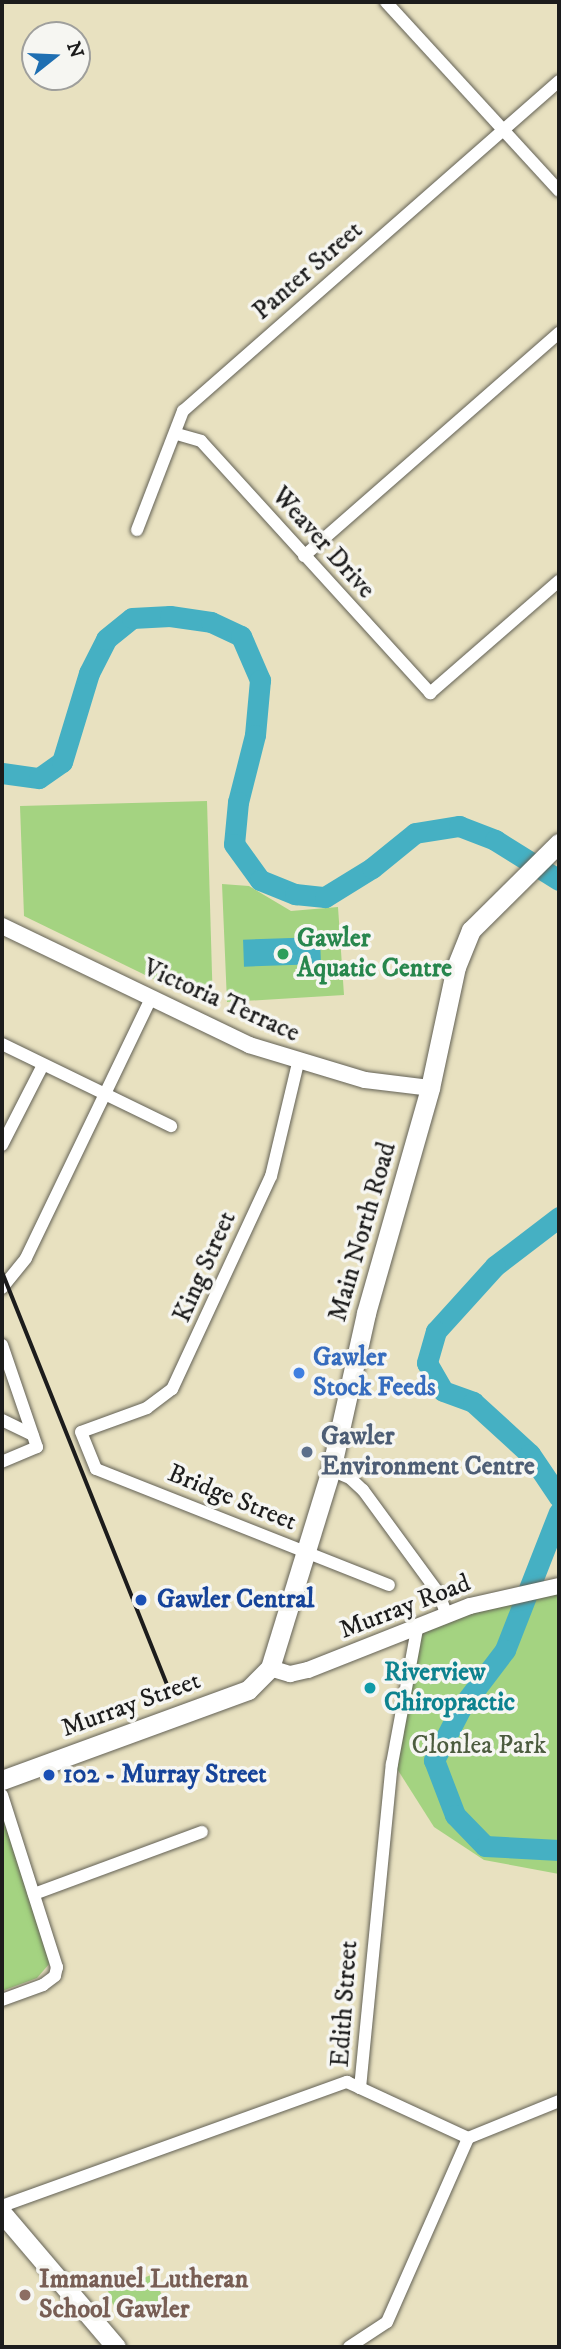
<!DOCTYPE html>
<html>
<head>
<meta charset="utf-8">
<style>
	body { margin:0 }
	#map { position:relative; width:561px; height:2349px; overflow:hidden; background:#e8e1c0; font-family:"IM FELL DW Pica",serif }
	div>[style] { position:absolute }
	.green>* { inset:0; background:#a4d381; transform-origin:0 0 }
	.water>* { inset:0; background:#45b0c3; transform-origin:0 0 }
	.river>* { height:21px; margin:-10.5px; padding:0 10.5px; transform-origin:10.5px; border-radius:10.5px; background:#45b0c3 }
	.roads { filter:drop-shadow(0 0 2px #636155) drop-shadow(0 0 2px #636155) }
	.minor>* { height:12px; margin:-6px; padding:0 6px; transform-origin:6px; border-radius:6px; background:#fff }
	.tertiary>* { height:16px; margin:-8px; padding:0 8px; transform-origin:8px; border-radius:8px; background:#fff }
	.primary>* { height:19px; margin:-9.5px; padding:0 9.5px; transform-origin:9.5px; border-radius:9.5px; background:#fff }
	.rail>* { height:3.5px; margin:-1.75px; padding:0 1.75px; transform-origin:1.75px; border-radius:1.75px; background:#1c1c1c }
	.dots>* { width:19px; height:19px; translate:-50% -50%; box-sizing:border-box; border:4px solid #f6f6f2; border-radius:50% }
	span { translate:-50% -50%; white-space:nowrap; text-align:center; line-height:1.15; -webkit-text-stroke:7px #f6f6f2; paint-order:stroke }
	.street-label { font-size:26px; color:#1c1c1c }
	.leisure-label { font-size:26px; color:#27864d; font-weight:700 }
	.left { translate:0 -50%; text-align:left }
	.shop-label { font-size:26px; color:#366cbe; font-weight:700 }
	.service-label { font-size:26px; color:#4e5e75; font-weight:700 }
	.transit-label { font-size:26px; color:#164399; font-weight:700 }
	.culture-label { font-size:26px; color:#0d838f; font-weight:700 }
	.park-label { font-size:26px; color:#4c5c3f }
	.education-label { font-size:26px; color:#785e54; font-weight:700 }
	.frame { position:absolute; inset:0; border:4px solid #1c1c1c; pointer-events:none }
	.north { position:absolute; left:21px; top:21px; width:70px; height:70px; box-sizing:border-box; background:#f6f6f2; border:2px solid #9f9f9c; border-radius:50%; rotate:72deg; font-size:19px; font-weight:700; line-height:28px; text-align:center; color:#1c1c1c }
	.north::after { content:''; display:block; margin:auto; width:24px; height:32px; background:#1f6fb2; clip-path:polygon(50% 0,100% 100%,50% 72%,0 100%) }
</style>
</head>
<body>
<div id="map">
	<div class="green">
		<i style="clip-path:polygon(207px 801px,213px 1008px,24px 916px,20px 806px)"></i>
		<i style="clip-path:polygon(222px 884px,249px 886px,291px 911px,338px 907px,344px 995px,227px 1002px)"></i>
		<i style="clip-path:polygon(559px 1586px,559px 1874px,484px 1860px,434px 1827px,394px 1764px,417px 1629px)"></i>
		<i style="clip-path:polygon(2px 1815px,50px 1963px,37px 1978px,2px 1991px)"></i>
		<i style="left:154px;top:2274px;width:27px;height:49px;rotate:70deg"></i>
	</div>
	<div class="water">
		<i style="left:320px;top:937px;width:27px;height:77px;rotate:88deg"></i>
	</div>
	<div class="river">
		<i style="left:2px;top:773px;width:37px;rotate:8deg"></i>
		<i style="left:39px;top:778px;width:28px;rotate:-35deg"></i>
		<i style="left:62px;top:762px;width:93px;rotate:-73.1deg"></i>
		<i style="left:89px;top:673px;width:38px;rotate:-63deg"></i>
		<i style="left:106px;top:639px;width:33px;rotate:-39deg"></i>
		<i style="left:132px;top:618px;width:38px;rotate:-3deg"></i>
		<i style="left:170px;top:616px;width:41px;rotate:8.3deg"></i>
		<i style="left:211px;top:622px;width:33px;rotate:25deg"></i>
		<i style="left:241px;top:636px;width:48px;rotate:66.6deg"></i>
		<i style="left:260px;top:680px;width:55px;rotate:95.2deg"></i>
		<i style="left:255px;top:735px;width:69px;rotate:104.2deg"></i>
		<i style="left:238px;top:802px;width:42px;rotate:95.4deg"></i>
		<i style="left:234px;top:844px;width:44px;rotate:54.2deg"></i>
		<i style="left:260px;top:880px;width:38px;rotate:22deg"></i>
		<i style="left:295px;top:894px;width:30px;rotate:6deg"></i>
		<i style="left:325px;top:897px;width:55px;rotate:-31.7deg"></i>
		<i style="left:372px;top:868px;width:55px;rotate:-39.1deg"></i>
		<i style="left:415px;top:833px;width:45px;rotate:-9deg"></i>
		<i style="left:459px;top:826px;width:39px;rotate:21deg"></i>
		<i style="left:495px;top:840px;width:75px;rotate:32deg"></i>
		<i style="left:559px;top:1217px;width:81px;rotate:142.6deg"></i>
		<i style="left:495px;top:1266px;width:88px;rotate:132.2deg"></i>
		<i style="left:436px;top:1331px;width:33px;rotate:106deg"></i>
		<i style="left:427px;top:1363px;width:32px;rotate:60deg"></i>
		<i style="left:443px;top:1391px;width:32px;rotate:20deg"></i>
		<i style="left:473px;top:1402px;width:77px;rotate:42.4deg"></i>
		<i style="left:530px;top:1454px;width:52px;rotate:56deg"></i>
		<i style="left:559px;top:1512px;width:148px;rotate:111.4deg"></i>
		<i style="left:505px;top:1650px;width:73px;rotate:127.2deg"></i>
		<i style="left:461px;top:1708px;width:59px;rotate:117.4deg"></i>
		<i style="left:434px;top:1760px;width:59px;rotate:69.1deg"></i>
		<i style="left:455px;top:1815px;width:43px;rotate:45.9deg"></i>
		<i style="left:485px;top:1846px;width:74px;rotate:3.1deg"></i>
	</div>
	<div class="roads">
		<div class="minor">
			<i style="left:386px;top:2px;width:256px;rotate:47.5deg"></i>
			<i style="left:177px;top:434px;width:25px;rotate:16deg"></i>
			<i style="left:201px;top:441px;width:341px;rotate:47.7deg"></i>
			<i style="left:430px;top:693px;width:171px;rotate:-41deg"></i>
			<i style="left:137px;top:530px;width:128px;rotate:-68.9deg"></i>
			<i style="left:183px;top:411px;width:500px;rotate:-41.27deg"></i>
			<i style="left:304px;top:556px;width:339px;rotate:-41.2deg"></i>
			<i style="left:2px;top:1044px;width:188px;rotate:25.9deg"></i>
			<i style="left:298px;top:1063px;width:116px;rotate:103.4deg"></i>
			<i style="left:271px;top:1176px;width:235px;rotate:114.9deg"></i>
			<i style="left:172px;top:1389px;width:31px;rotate:143deg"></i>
			<i style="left:147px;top:1408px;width:70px;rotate:160deg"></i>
			<i style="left:81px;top:1432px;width:40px;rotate:68deg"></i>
			<i style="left:96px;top:1469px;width:315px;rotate:21.6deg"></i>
			<i style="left:2px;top:1145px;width:90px;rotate:-62.9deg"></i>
			<i style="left:2px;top:1288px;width:38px;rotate:-51deg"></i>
			<i style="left:26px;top:1258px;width:288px;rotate:-64.3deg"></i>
			<i style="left:2px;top:1345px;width:108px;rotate:71.1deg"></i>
			<i style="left:37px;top:1447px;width:38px;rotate:157deg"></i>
			<i style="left:2px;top:1420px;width:34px;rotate:26deg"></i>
			<i style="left:331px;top:1470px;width:21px;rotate:23deg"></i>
			<i style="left:350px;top:1478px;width:18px;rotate:43deg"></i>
			<i style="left:363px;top:1490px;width:129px;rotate:53.8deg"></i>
			<i style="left:439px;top:1594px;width:23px;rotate:70deg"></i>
			<i style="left:2px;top:1795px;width:181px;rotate:72.3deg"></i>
			<i style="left:57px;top:1967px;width:9px;rotate:103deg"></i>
			<i style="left:55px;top:1976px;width:15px;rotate:143deg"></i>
			<i style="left:43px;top:1985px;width:44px;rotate:159.9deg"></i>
			<i style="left:34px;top:1894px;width:179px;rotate:-20.3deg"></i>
			<i style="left:360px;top:2088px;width:119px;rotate:24.8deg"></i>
			<i style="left:2px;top:2206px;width:367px;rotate:-19.8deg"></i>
			<i style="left:347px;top:2082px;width:14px;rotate:25deg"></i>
			<i style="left:360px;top:2088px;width:326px;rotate:-84.4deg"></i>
			<i style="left:392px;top:1764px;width:137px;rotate:-79.5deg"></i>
			<i style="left:349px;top:2347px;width:45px;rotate:-33.3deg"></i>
			<i style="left:387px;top:2322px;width:201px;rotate:-66.2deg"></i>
			<i style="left:468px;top:2138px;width:98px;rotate:-22.1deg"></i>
		</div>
		<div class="tertiary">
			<i style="left:2px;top:926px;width:274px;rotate:25.7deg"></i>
			<i style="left:249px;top:1045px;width:121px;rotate:16.8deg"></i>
			<i style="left:365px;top:1080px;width:65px;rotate:7deg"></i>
			<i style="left:270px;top:1668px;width:21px;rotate:17deg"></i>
			<i style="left:290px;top:1674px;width:18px;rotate:-13deg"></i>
			<i style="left:308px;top:1670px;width:174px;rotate:-21.6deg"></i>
			<i style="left:470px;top:1606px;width:91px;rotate:-12.7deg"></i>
		</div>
		<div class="primary">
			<i style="left:2px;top:1780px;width:262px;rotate:-20.1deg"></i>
			<i style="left:248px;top:1690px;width:31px;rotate:-45deg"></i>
			<i style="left:270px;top:1668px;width:207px;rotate:-72.9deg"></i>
			<i style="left:331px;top:1470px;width:161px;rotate:-77.4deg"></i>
			<i style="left:366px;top:1313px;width:234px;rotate:-74.1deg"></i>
			<i style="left:430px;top:1088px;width:124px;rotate:-77.9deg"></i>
			<i style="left:456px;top:967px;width:40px;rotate:-68deg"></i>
			<i style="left:471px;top:930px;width:124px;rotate:-44.7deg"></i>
			<i style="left:2px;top:2213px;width:176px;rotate:49.6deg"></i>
		</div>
	</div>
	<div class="rail">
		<i style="left:2px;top:1271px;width:450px;rotate:68.2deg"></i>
	</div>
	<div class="dots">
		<i style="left:283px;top:954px;background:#2e9e5b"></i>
		<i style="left:299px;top:1373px;background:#3f7fe0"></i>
		<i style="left:307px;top:1452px;background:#5c6f8a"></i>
		<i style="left:141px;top:1600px;background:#1a4fb4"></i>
		<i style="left:370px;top:1688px;background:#0f9aa8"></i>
		<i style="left:49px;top:1775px;background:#1a4fb4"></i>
		<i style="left:25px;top:2295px;background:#8d6e63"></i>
	</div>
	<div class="street-label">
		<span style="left:308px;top:271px;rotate:-41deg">Panter Street</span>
		<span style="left:323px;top:543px;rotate:48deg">Weaver Drive</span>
		<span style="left:221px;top:1001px;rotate:24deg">Victoria Terrace</span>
		<span style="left:363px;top:1232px;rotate:-74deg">Main North Road</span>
		<span style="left:205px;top:1267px;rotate:-66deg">King Street</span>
		<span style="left:232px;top:1498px;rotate:22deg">Bridge Street</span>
		<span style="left:405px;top:1607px;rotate:-21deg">Murray Road</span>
		<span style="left:131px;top:1705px;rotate:-20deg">Murray Street</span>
		<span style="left:345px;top:2004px;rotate:-86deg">Edith Street</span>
	</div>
	<div class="leisure-label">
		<span class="left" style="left:297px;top:954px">Gawler<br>Aquatic Centre</span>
	</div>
	<div class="shop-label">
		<span class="left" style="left:313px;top:1373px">Gawler<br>Stock Feeds</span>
	</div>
	<div class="service-label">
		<span class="left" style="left:321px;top:1452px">Gawler<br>Environment Centre</span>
	</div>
	<div class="transit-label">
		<span class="left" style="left:157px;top:1600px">Gawler Central</span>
		<span class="left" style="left:63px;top:1775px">102 - Murray Street</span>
	</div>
	<div class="culture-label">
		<span class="left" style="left:384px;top:1688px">Riverview<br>Chiropractic</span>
	</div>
	<div class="park-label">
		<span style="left:479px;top:1746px">Clonlea Park</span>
	</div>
	<div class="education-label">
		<span class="left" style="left:39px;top:2295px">Immanuel Lutheran<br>School Gawler</span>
	</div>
	<div class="frame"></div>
	<div class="north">N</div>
</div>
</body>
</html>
